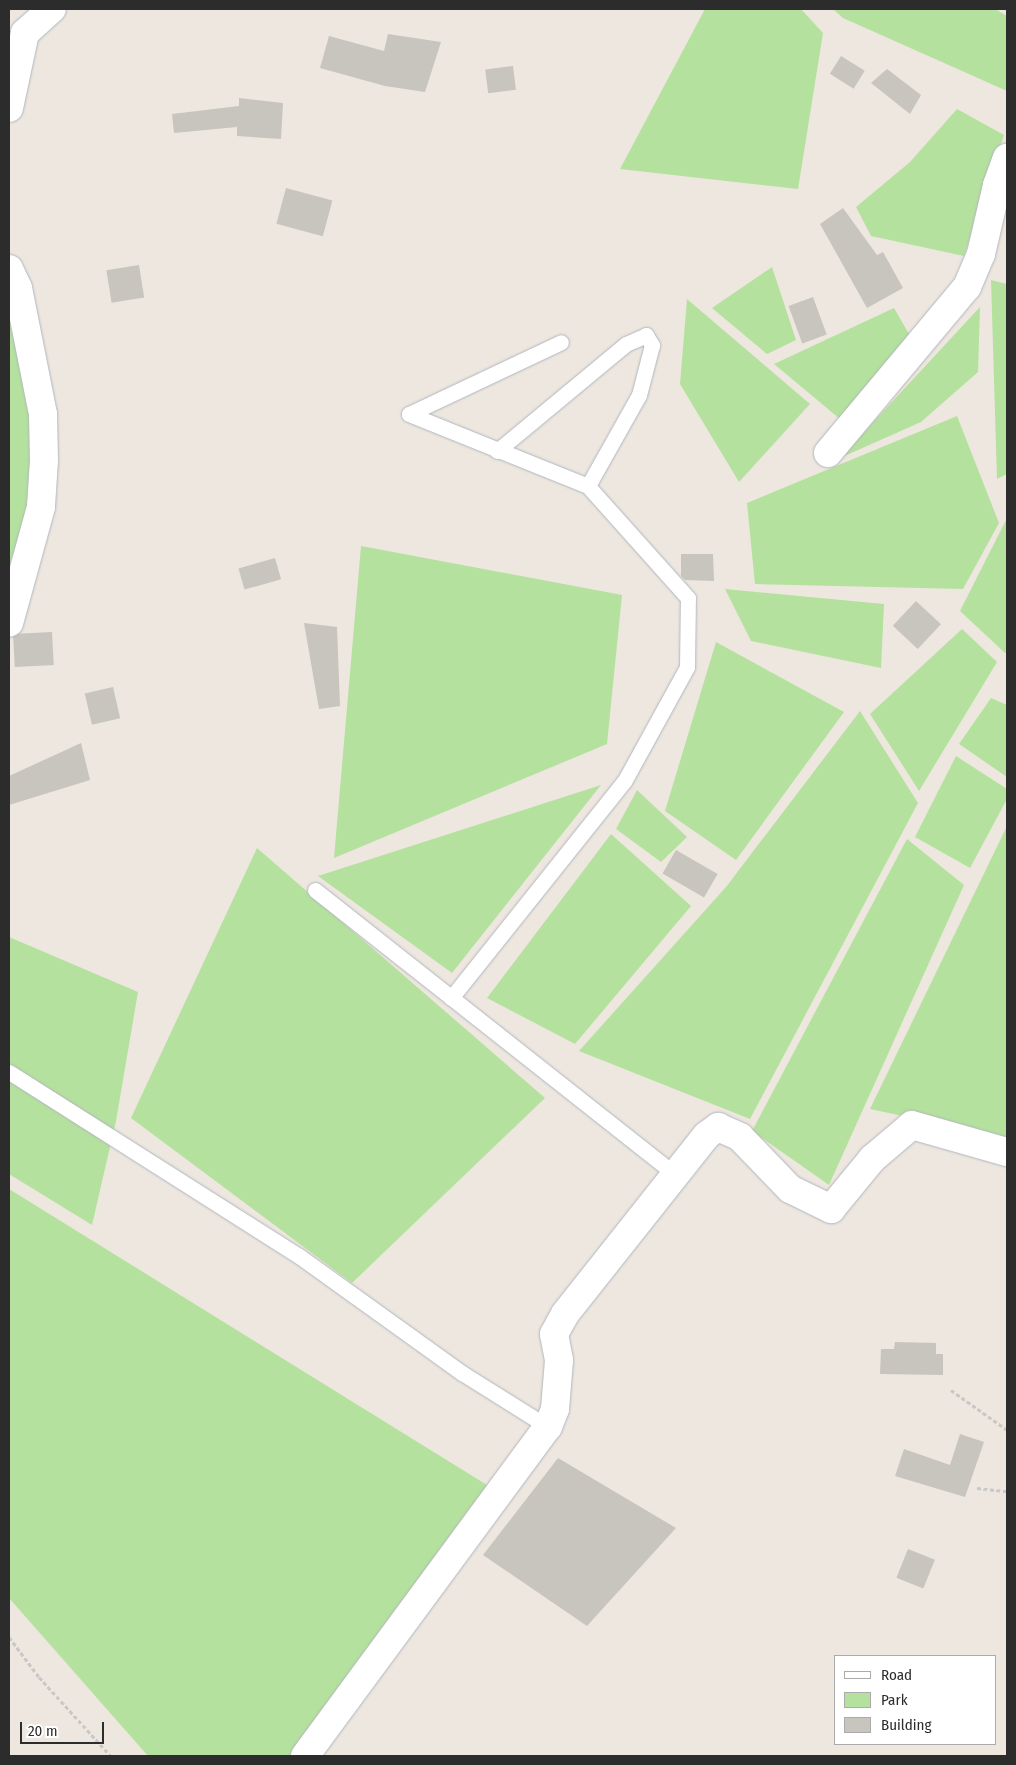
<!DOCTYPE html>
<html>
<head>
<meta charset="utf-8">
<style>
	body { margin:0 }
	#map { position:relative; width:1016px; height:1765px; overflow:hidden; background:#ede7df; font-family:"Fira Sans Condensed",sans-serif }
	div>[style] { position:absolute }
	.green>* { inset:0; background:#b5e19e }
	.building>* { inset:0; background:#c8c4be; transform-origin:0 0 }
	.path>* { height:3px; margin-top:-1.5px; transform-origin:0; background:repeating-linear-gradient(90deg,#c8c8c8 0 4px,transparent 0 6.5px) }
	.roads { filter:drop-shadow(0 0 1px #b2b5bf) drop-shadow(0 0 1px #b2b5bf) }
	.lane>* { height:15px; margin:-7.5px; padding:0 7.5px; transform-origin:7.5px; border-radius:7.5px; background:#fff }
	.street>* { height:28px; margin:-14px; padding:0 14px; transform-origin:14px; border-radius:14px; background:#fff }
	span { translate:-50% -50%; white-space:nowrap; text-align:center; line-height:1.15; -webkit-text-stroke:5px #fff; paint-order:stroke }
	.frame { position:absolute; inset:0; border:10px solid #2c2c2c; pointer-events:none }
	.legend { position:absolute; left:834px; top:1655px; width:162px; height:90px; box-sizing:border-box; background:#fff; border:1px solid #ababab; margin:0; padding:6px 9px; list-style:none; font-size:15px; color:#2c2c2c }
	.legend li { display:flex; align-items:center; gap:10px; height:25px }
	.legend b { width:25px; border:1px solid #ababab }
	.scale { position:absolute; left:20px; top:1722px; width:84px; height:22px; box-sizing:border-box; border:2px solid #2c2c2c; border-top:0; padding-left:6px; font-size:15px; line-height:18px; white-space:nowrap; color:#2c2c2c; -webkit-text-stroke:4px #fff; paint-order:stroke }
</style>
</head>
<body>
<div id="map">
	<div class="green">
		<i style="clip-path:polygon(705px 9px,801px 9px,823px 33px,798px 189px,620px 169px)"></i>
		<i style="clip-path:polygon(833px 9px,995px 9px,1007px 16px,1007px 91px,843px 18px)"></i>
		<i style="clip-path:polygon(957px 109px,1004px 135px,964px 256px,871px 236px,856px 207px,910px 162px)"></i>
		<i style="clip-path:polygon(772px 267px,796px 340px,767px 354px,712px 308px)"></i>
		<i style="clip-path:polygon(9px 269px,43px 414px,9px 623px)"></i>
		<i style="clip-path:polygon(991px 280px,1007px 284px,1007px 474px,997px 479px)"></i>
		<i style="clip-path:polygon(687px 299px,810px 404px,739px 482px,680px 384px)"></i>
		<i style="clip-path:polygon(980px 307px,978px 372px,921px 422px,840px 458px)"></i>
		<i style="clip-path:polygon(894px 308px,913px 341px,840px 419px,774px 364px)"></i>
		<i style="clip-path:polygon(957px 416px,999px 523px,963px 589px,755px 584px,747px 503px)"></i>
		<i style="clip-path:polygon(1007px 518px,1007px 652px,1005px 653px,960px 611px)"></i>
		<i style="clip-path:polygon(361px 546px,622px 595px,607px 744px,334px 858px)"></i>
		<i style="clip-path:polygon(725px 589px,884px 604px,881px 668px,751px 641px)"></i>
		<i style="clip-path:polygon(962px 629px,997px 662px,919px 791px,870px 714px)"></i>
		<i style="clip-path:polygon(716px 642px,844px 712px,736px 860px,665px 811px)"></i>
		<i style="clip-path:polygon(991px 698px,1007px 705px,1007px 777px,959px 744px)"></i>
		<i style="clip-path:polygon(860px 711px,918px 803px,750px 1119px,579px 1051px,726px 887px)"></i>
		<i style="clip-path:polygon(956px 756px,1007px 789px,1007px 799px,970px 868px,915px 837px)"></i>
		<i style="clip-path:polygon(601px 785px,452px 973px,318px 876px)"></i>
		<i style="clip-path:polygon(637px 790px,687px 837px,661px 862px,616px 829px)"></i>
		<i style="clip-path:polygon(1007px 826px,1007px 1138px,870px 1109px)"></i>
		<i style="clip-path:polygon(611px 834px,691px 906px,575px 1044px,487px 998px)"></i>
		<i style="clip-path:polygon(907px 839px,964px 885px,829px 1185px,752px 1131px)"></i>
		<i style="clip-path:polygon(257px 848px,545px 1098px,352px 1283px,131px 1118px)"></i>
		<i style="clip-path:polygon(9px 937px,138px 992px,116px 1121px,92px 1225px,9px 1174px)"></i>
		<i style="clip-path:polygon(9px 1189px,487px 1485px,290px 1756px,148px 1756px,9px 1598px)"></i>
	</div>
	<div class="building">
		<i style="clip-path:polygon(388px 34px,441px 42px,425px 92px,385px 86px,320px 68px,329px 36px,384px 51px)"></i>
		<i style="left:841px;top:56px;width:28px;height:21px;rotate:32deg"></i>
		<i style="left:513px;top:66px;width:24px;height:28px;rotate:83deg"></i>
		<i style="clip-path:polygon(887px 69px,921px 95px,910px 114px,871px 83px)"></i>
		<i style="clip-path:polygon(239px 98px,283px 103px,281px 139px,237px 136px,237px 127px,174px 133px,172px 114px,239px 106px)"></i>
		<i style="left:286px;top:188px;width:48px;height:37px;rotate:15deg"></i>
		<i style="clip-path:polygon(843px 208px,877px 255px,883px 252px,903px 288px,867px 308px,820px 224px)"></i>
		<i style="left:139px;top:265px;width:33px;height:33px;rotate:81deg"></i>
		<i style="left:813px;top:297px;width:40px;height:26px;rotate:70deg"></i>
		<i style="clip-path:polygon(681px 554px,713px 554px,714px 581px,685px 580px,681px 576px)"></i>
		<i style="left:275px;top:558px;width:22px;height:38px;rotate:74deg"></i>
		<i style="left:916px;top:601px;width:34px;height:34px;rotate:43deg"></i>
		<i style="clip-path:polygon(304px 623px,337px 627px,340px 706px,319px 709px)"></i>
		<i style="left:52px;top:632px;width:33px;height:39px;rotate:87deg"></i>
		<i style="left:113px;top:687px;width:32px;height:29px;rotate:77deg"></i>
		<i style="clip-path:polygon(81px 743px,90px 780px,9px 805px,9px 776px)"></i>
		<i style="left:676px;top:850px;width:48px;height:27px;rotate:30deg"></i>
		<i style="clip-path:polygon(895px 1342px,936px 1343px,936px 1354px,943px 1354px,943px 1375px,880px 1374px,881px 1349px,894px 1349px)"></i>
		<i style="clip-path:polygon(960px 1434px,984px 1442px,965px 1497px,895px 1476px,904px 1449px,950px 1465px)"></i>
		<i style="clip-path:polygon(558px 1458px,676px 1528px,587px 1626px,483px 1555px)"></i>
		<i style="left:908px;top:1549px;width:29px;height:31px;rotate:22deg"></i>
	</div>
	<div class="path">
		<i style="left:951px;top:1390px;width:69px;rotate:35.5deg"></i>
		<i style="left:977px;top:1488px;width:30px;rotate:6deg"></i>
		<i style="left:9px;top:1637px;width:50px;rotate:53.1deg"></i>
		<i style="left:39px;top:1677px;width:107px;rotate:47.7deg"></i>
	</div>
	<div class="roads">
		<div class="lane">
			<i style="left:497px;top:451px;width:168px;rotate:-39.7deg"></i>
			<i style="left:626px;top:344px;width:22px;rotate:-24deg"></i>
			<i style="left:646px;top:335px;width:12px;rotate:59deg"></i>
			<i style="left:652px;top:345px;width:52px;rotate:104.6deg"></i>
			<i style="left:639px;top:395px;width:104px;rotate:119.3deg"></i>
			<i style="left:315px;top:890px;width:461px;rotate:38.3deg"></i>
			<i style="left:451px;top:998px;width:279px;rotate:-51.4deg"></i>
			<i style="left:625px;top:780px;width:129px;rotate:-61.2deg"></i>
			<i style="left:687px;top:667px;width:69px;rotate:-89.2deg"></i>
			<i style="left:688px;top:598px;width:150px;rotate:-131.8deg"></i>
			<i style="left:588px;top:486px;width:193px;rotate:-158.1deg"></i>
			<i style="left:409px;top:414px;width:168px;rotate:-25.3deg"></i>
			<i style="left:9px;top:1072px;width:343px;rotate:32.4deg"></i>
			<i style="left:299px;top:1256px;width:201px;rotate:35.7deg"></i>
			<i style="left:462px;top:1373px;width:102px;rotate:32.1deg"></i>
		</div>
		<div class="street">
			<i style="left:9px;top:108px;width:77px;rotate:-78deg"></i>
			<i style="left:25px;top:33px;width:36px;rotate:-42deg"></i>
			<i style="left:9px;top:269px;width:21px;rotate:65deg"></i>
			<i style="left:18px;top:288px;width:128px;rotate:78.8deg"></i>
			<i style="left:43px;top:414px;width:46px;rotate:88.8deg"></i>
			<i style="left:44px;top:460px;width:47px;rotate:93.7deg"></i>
			<i style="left:41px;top:507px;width:120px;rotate:105.4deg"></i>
			<i style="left:828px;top:453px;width:217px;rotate:-50.1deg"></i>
			<i style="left:967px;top:287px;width:36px;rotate:-67deg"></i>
			<i style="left:981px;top:254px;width:71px;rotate:-76.9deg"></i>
			<i style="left:997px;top:185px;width:29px;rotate:-70deg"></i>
			<i style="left:305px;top:1756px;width:409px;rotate:-53.6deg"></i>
			<i style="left:548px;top:1427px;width:19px;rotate:-69deg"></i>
			<i style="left:555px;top:1409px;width:49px;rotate:-85.3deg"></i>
			<i style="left:559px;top:1360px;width:26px;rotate:-101deg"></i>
			<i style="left:554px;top:1334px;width:23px;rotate:-61deg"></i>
			<i style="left:565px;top:1314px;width:228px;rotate:-51.6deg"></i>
			<i style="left:707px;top:1135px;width:14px;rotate:-36deg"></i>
			<i style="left:718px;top:1127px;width:24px;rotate:24deg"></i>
			<i style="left:740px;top:1137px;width:72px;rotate:46.1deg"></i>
			<i style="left:790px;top:1189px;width:46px;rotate:26deg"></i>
			<i style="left:831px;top:1209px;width:65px;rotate:-50.6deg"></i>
			<i style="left:872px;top:1159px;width:52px;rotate:-40.4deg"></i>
			<i style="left:912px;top:1125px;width:99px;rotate:15.9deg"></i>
		</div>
	</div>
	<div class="frame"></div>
	<ul class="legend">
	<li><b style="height:6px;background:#fff"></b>Road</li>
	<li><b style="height:14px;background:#b5e19e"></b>Park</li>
	<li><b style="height:14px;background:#c8c4be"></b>Building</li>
	</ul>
	<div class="scale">20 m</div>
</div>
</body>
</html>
